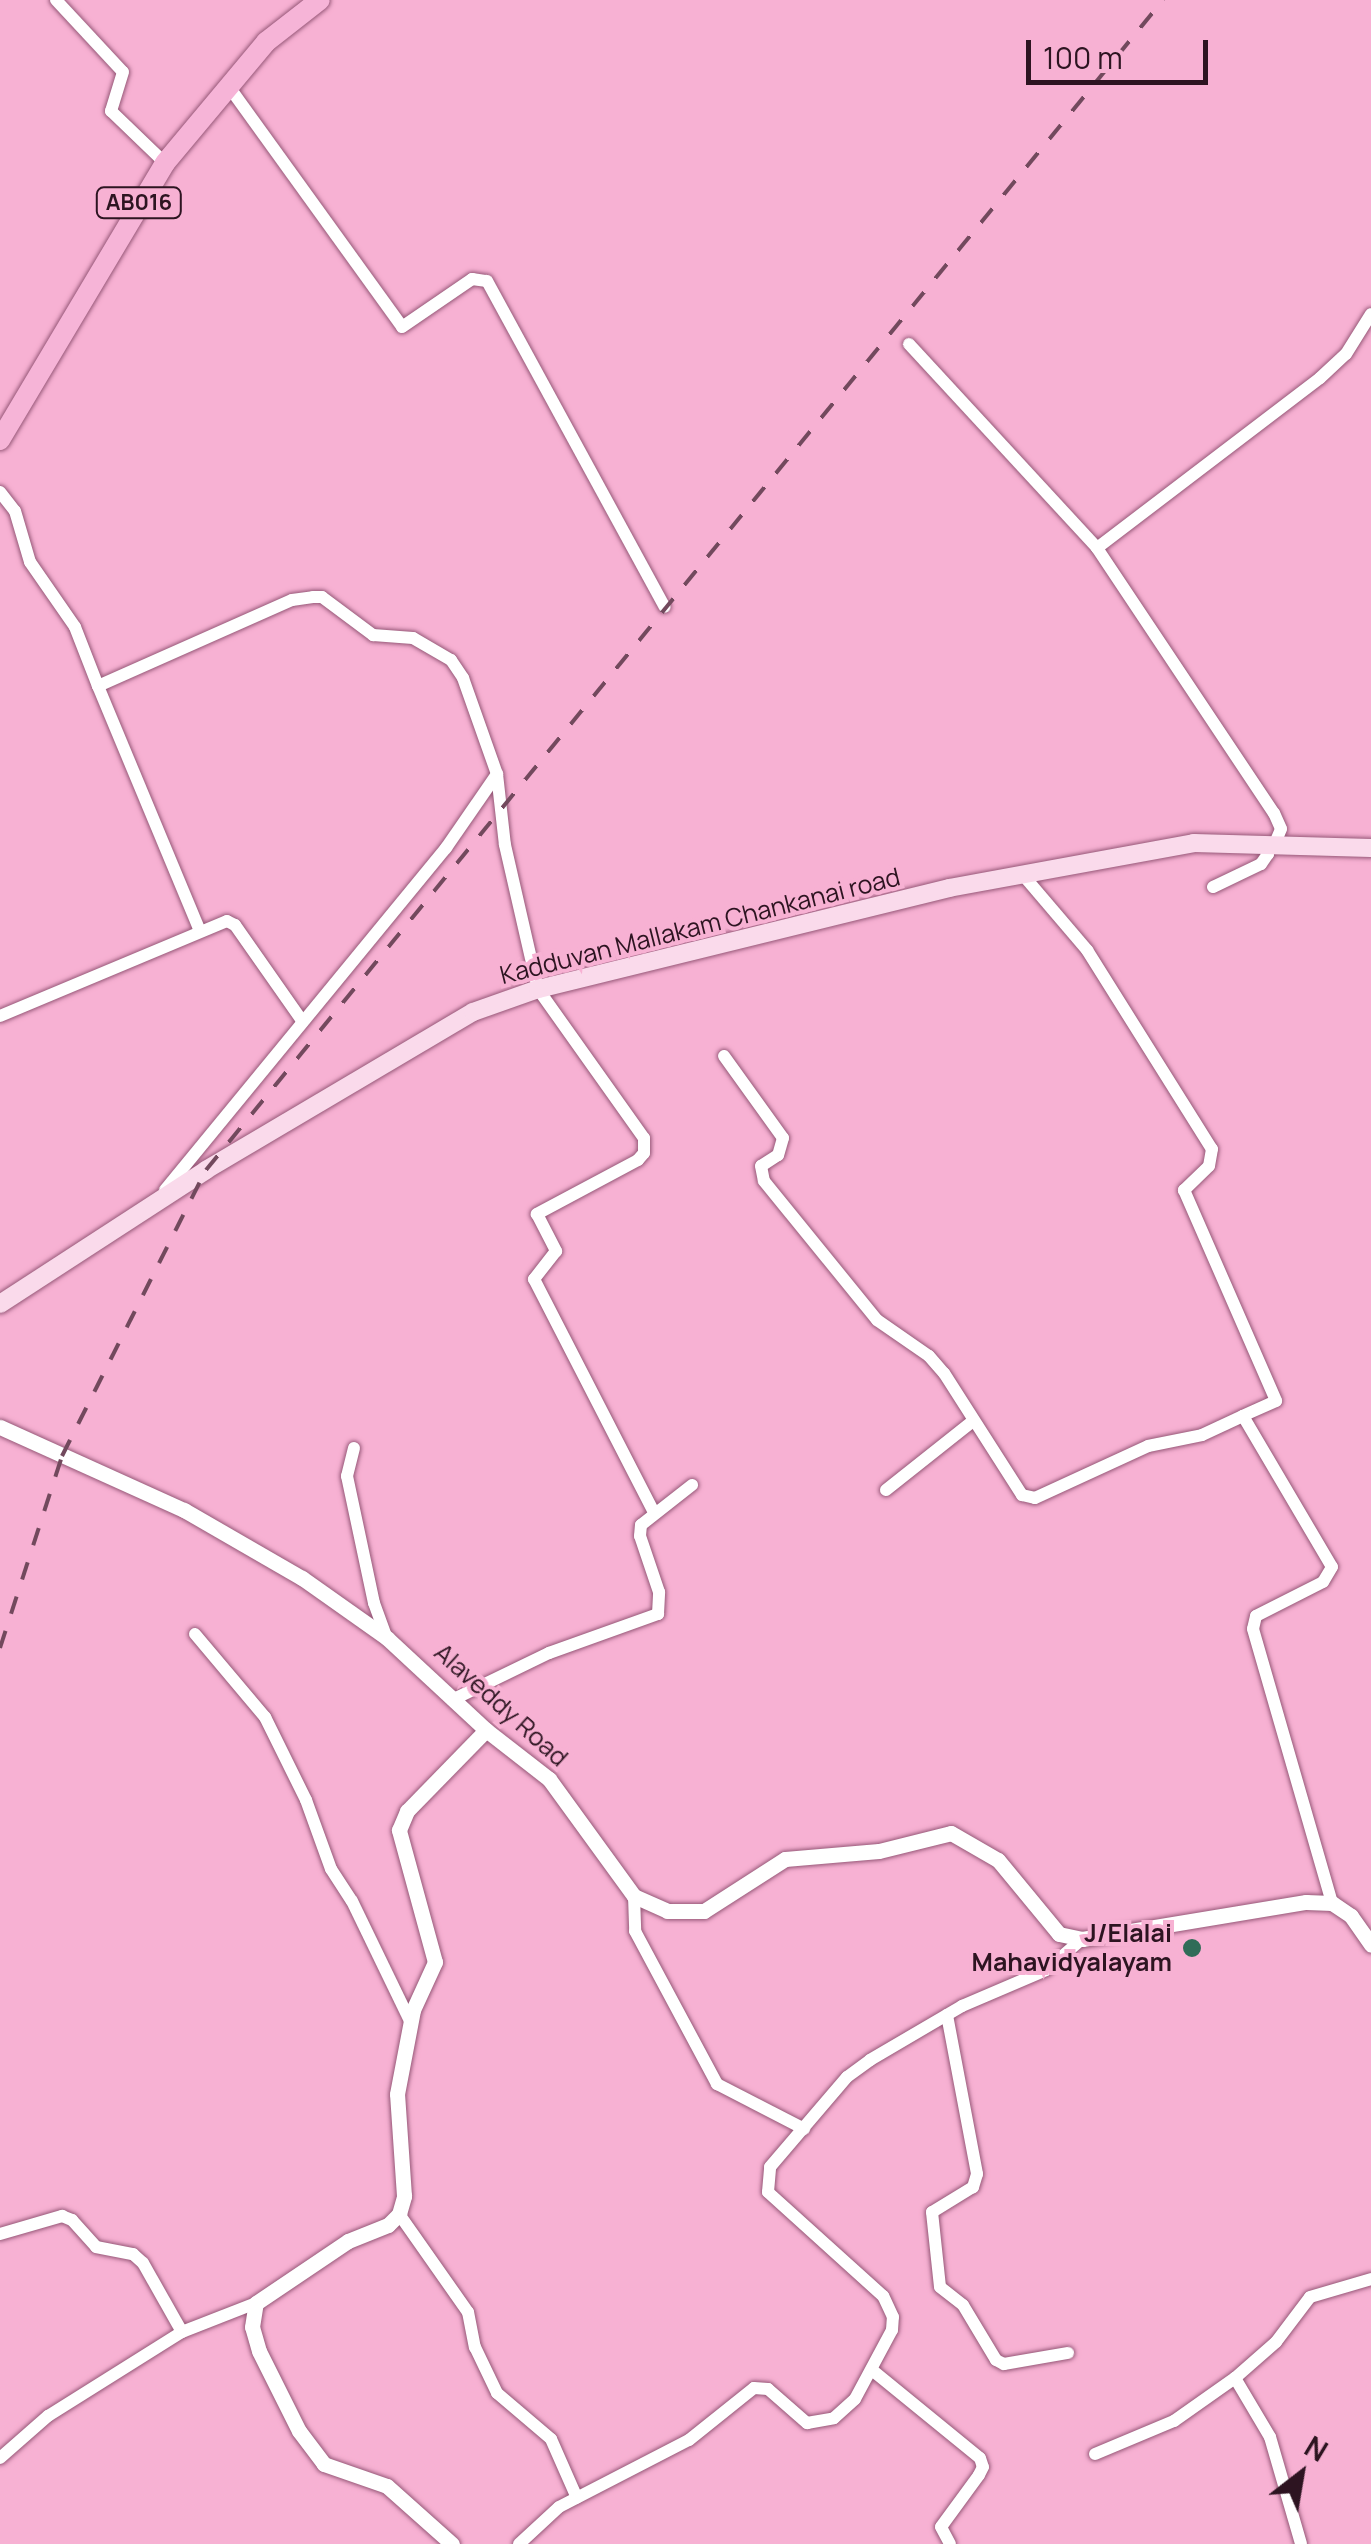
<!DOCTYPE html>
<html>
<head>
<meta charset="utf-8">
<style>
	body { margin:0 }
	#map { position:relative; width:1371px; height:2544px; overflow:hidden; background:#f7b1d3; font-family:Manrope,sans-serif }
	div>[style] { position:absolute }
	.roads { filter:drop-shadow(0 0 2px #965878) drop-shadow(0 0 2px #965878) }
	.minor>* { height:12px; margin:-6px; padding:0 6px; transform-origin:6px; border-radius:6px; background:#fff }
	.tertiary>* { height:15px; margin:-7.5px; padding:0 7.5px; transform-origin:7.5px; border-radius:7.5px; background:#fff }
	.secondary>* { height:18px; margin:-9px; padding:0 9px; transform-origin:9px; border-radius:9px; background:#fadaeb }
	.primary>* { height:20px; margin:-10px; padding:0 10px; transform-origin:10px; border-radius:10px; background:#f6b4d7 }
	.rail>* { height:4px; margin-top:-2px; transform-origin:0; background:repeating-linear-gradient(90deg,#72495d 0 18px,transparent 0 36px) }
	.dots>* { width:28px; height:28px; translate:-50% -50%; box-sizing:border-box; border:5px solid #f7b1d3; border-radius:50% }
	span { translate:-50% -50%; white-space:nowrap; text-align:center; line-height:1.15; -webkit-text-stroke:8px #f7b1d3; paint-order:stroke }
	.shield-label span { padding:2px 8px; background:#f7b1d3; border:2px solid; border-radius:8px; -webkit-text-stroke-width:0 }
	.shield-label { font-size:22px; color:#2d1421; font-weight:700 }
	.street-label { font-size:25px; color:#2d1421 }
	.poi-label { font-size:25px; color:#2d1421; font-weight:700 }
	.right { translate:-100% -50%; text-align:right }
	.north { position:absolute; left:1251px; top:2424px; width:100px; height:100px; -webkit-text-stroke:8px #f7b1d3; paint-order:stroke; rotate:31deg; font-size:28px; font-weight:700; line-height:40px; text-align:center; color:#2d1421 }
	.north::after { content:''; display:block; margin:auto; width:35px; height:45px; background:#2d1421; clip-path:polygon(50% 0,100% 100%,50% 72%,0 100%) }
	.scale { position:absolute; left:1026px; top:40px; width:182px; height:45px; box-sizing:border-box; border:5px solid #2d1421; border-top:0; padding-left:12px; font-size:30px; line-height:35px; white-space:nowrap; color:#2d1421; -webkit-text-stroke:8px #f7b1d3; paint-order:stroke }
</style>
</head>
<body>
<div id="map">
	<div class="roads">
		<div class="minor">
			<i style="left:56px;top:0;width:98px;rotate:47.1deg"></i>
			<i style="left:123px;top:72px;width:41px;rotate:107.1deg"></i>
			<i style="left:111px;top:111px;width:75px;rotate:43.9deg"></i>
			<i style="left:227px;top:84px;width:299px;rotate:54.2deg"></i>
			<i style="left:402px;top:327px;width:85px;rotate:-34.4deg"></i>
			<i style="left:472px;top:279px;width:15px;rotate:8deg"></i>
			<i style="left:487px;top:281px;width:371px;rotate:61.4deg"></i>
			<i style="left:909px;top:344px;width:277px;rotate:47.3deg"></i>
			<i style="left:1097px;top:548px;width:319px;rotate:56.3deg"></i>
			<i style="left:1274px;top:813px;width:17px;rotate:66deg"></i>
			<i style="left:1281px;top:829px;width:15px;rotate:113deg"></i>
			<i style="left:0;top:492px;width:24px;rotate:52deg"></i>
			<i style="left:15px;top:511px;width:53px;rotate:73.6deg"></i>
			<i style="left:30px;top:562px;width:79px;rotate:55.3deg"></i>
			<i style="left:75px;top:627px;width:63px;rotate:68.7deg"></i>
			<i style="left:98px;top:686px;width:212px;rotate:-23.9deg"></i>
			<i style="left:292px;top:600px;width:21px;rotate:-8deg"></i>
			<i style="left:313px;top:597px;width:9px"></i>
			<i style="left:322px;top:597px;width:64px;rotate:36.7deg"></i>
			<i style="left:373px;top:635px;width:40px;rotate:4.3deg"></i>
			<i style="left:413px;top:638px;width:44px;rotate:30.1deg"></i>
			<i style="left:451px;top:660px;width:22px;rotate:56deg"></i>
			<i style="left:463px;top:678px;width:102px;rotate:70.5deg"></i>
			<i style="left:497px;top:774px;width:71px;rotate:83.6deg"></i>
			<i style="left:505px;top:845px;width:148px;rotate:77.1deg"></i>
			<i style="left:538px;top:989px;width:183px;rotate:54.6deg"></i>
			<i style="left:644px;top:1138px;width:15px;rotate:90deg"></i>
			<i style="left:644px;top:1153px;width:9px;rotate:131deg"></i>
			<i style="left:638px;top:1160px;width:115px;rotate:151.9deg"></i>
			<i style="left:537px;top:1214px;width:42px;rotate:62.8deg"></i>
			<i style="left:556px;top:1251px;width:36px;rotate:128deg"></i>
			<i style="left:534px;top:1279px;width:262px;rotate:62.8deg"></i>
			<i style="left:1097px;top:548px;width:280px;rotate:-37.3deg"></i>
			<i style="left:1320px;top:378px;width:35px;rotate:-43deg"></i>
			<i style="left:1346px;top:354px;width:47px;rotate:-58deg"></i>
			<i style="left:98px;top:686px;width:265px;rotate:67.4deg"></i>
			<i style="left:1023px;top:875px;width:99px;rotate:49.5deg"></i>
			<i style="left:1087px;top:950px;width:235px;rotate:57.9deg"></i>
			<i style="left:1212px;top:1149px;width:17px;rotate:100deg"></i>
			<i style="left:1209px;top:1166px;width:35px;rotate:136deg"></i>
			<i style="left:1184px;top:1190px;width:230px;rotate:66.4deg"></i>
			<i style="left:1276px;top:1401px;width:36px;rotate:156deg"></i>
			<i style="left:1243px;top:1416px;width:175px;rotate:59.5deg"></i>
			<i style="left:1332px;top:1567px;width:17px;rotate:121deg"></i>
			<i style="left:1323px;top:1582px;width:75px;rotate:153.1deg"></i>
			<i style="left:1256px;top:1616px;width:13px;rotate:103deg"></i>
			<i style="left:1253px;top:1629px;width:285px;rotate:73.9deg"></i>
			<i style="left:1213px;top:887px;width:53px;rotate:-25.6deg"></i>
			<i style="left:1261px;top:864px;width:12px;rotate:-55deg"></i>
			<i style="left:1268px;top:854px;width:13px;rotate:-119deg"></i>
			<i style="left:0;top:1016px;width:246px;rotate:-22.7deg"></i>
			<i style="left:227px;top:921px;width:9px;rotate:27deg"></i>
			<i style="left:235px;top:925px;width:118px;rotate:55deg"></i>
			<i style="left:724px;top:1056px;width:101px;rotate:54.3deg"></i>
			<i style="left:783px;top:1138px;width:18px;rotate:106deg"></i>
			<i style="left:778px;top:1155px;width:20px;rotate:147deg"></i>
			<i style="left:761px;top:1166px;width:15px;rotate:79deg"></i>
			<i style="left:764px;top:1181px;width:179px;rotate:50.9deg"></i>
			<i style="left:877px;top:1320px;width:63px;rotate:34.7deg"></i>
			<i style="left:929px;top:1356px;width:23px;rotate:49deg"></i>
			<i style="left:944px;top:1373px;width:145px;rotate:57.4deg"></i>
			<i style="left:1022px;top:1495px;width:13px;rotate:13deg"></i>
			<i style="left:1035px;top:1498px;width:124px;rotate:-24.7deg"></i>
			<i style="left:1148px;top:1446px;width:55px;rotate:-11.5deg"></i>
			<i style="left:1202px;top:1435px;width:45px;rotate:-24.9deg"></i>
			<i style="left:165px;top:1190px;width:443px;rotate:-50.6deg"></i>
			<i style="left:446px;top:848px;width:90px;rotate:-55.4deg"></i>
			<i style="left:354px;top:1448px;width:29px;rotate:104deg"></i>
			<i style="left:347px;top:1476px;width:130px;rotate:78deg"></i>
			<i style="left:374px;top:1603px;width:37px;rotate:70deg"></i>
			<i style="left:886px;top:1490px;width:111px;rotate:-38.4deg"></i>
			<i style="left:195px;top:1634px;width:109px;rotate:49.9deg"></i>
			<i style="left:265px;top:1717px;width:93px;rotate:63.7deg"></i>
			<i style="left:306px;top:1800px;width:73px;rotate:70.1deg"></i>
			<i style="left:331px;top:1869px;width:38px;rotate:57deg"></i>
			<i style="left:352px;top:1901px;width:133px;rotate:64.2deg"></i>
			<i style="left:452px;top:1700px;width:108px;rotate:-25.9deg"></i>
			<i style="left:549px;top:1653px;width:116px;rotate:-19.7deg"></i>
			<i style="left:658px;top:1614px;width:22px;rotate:-87deg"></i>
			<i style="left:659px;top:1592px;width:59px;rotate:-108.7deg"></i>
			<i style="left:640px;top:1536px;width:11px;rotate:-85deg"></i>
			<i style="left:641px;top:1525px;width:65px;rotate:-38.1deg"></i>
			<i style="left:634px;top:1896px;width:35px;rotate:88deg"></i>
			<i style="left:635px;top:1931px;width:174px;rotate:61.8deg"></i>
			<i style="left:717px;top:2084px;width:98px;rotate:27.3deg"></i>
			<i style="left:947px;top:2015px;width:162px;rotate:79.3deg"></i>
			<i style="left:977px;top:2174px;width:14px;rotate:107deg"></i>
			<i style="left:973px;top:2187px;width:48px;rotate:148.6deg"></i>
			<i style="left:932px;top:2212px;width:75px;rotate:83.9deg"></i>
			<i style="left:940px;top:2287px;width:29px;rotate:38deg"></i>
			<i style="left:963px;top:2305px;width:64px;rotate:59deg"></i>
			<i style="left:996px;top:2360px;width:9px;rotate:27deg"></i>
			<i style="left:1004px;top:2364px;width:65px;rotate:-9.8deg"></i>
			<i style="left:399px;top:2214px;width:120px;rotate:54.9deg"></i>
			<i style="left:468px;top:2312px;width:36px;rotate:79deg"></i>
			<i style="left:475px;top:2347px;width:51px;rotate:64.4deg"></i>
			<i style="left:497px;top:2393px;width:71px;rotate:40.4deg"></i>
			<i style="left:551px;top:2439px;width:64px;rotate:66.2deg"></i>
			<i style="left:0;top:2234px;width:65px;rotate:-16.2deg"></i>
			<i style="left:62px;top:2216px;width:11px;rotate:22deg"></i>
			<i style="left:72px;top:2220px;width:36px;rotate:48deg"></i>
			<i style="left:96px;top:2247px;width:38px;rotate:11deg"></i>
			<i style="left:133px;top:2254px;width:13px;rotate:42deg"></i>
			<i style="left:143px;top:2263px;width:79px;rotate:60.5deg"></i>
			<i style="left:872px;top:2370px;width:139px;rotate:39.2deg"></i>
			<i style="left:980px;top:2458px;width:9px;rotate:72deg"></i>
			<i style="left:983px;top:2467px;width:9px;rotate:117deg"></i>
			<i style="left:979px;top:2475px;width:64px;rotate:126.2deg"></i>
			<i style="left:941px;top:2527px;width:19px;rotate:62deg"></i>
			<i style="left:1235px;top:2378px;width:69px;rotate:59.3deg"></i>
			<i style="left:1270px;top:2437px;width:111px;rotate:73.8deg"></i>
			<i style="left:1095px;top:2454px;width:86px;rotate:-22.7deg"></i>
			<i style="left:1174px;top:2421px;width:75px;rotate:-35.2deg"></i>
			<i style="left:1235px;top:2378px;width:55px;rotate:-41.3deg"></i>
			<i style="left:1276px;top:2342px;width:56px;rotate:-52.9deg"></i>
			<i style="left:1310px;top:2297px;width:64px;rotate:-16.4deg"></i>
			<i style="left:0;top:2458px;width:64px;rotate:-41.2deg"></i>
			<i style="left:48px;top:2416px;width:158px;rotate:-32.1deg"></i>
			<i style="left:182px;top:2332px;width:79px;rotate:-21.4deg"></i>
			<i style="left:519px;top:2544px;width:54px;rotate:-42.8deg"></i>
			<i style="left:559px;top:2507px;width:146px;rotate:-27.3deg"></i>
			<i style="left:689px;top:2440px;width:83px;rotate:-38.7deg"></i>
			<i style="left:754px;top:2388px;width:14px;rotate:4deg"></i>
			<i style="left:768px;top:2389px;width:52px;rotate:41.1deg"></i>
			<i style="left:807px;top:2423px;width:27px;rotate:-10deg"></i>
			<i style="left:834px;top:2418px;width:28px;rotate:-42deg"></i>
			<i style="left:855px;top:2399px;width:78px;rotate:-61.8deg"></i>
			<i style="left:892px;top:2330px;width:13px;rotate:-86deg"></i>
			<i style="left:893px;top:2317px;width:23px;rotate:-115deg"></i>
			<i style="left:883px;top:2296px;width:155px;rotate:-137.9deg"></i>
			<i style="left:768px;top:2192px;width:25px;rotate:-85deg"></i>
			<i style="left:770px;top:2167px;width:118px;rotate:-49.5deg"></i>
			<i style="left:847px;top:2077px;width:29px;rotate:-36deg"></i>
			<i style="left:870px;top:2060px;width:107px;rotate:-30.4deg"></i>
			<i style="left:962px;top:2006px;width:91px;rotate:-23.2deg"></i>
			<i style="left:1046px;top:1970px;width:48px;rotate:-40.7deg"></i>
		</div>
		<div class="tertiary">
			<i style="left:0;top:1427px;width:202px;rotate:24.3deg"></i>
			<i style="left:184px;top:1510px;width:136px;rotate:30deg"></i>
			<i style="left:302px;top:1578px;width:104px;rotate:35.2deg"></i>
			<i style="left:387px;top:1638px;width:135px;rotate:42.9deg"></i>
			<i style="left:486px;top:1730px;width:80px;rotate:37.9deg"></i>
			<i style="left:549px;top:1779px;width:145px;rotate:54deg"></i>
			<i style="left:634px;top:1896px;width:36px;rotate:24deg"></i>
			<i style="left:667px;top:1911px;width:37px"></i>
			<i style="left:704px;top:1911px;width:96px;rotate:-32.7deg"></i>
			<i style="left:785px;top:1859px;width:94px;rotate:-4.9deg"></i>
			<i style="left:879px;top:1851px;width:74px;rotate:-14deg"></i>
			<i style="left:951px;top:1833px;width:54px;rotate:29.9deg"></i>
			<i style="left:998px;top:1860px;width:96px;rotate:50.5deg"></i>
			<i style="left:1059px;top:1934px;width:24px;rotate:12deg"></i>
			<i style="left:1082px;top:1939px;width:227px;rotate:-9.4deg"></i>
			<i style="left:1306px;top:1902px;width:26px;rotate:2deg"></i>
			<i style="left:1332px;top:1903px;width:23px;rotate:34deg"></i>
			<i style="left:1351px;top:1916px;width:35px;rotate:55deg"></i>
			<i style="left:452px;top:2544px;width:87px;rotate:-138.3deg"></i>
			<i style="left:387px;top:2486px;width:67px;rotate:-160.8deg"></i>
			<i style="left:324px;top:2464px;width:41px;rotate:-127.1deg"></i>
			<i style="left:299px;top:2431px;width:89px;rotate:-116.6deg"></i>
			<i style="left:259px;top:2351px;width:25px;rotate:-106deg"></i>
			<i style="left:252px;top:2327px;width:24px;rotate:-81deg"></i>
			<i style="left:256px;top:2303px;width:111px;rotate:-34deg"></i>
			<i style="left:348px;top:2241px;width:43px;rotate:-21.8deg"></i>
			<i style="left:388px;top:2225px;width:16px;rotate:-45deg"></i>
			<i style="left:399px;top:2214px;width:19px;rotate:-74deg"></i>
			<i style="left:404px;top:2196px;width:102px;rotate:-93.9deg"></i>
			<i style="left:397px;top:2094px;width:86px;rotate:-79.2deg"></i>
			<i style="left:413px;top:2010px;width:53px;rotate:-65.4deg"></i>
			<i style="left:435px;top:1962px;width:137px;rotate:-105.3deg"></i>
			<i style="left:399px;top:1830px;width:21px;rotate:-67deg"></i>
			<i style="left:407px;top:1811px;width:113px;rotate:-45.7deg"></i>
		</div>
		<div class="secondary">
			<i style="left:0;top:1304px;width:246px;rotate:-33deg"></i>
			<i style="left:206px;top:1170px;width:310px;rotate:-30.6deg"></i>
			<i style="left:473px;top:1012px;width:69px;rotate:-19.5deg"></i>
			<i style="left:538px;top:989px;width:423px;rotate:-13.8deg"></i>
			<i style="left:949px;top:888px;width:249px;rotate:-10.4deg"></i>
			<i style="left:1194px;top:843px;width:177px;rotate:1.6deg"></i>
		</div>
		<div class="primary">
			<i style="left:0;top:440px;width:322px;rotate:-59.2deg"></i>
			<i style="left:165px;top:163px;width:158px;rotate:-50.1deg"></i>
			<i style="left:266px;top:42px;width:68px;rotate:-37.9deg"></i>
		</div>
	</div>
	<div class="rail">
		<i style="left:0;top:1648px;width:202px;rotate:-72.1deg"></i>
		<i style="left:62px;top:1456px;width:320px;rotate:-63.3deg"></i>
		<i style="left:206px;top:1170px;width:1512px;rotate:-50.72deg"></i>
	</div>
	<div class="dots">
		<i style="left:1192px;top:1948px;background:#306c58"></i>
	</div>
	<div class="shield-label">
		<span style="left:139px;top:203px">AB016</span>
	</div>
	<div class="street-label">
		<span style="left:700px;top:926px;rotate:-14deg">Kadduvan Mallakam Chankanai road</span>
		<span style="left:501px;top:1705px;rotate:42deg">Alaveddy Road</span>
	</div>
	<div class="poi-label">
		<span class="right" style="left:1172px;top:1948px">J/Elalai<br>Mahavidyalayam</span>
	</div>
	<div class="north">N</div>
	<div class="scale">100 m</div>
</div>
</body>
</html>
